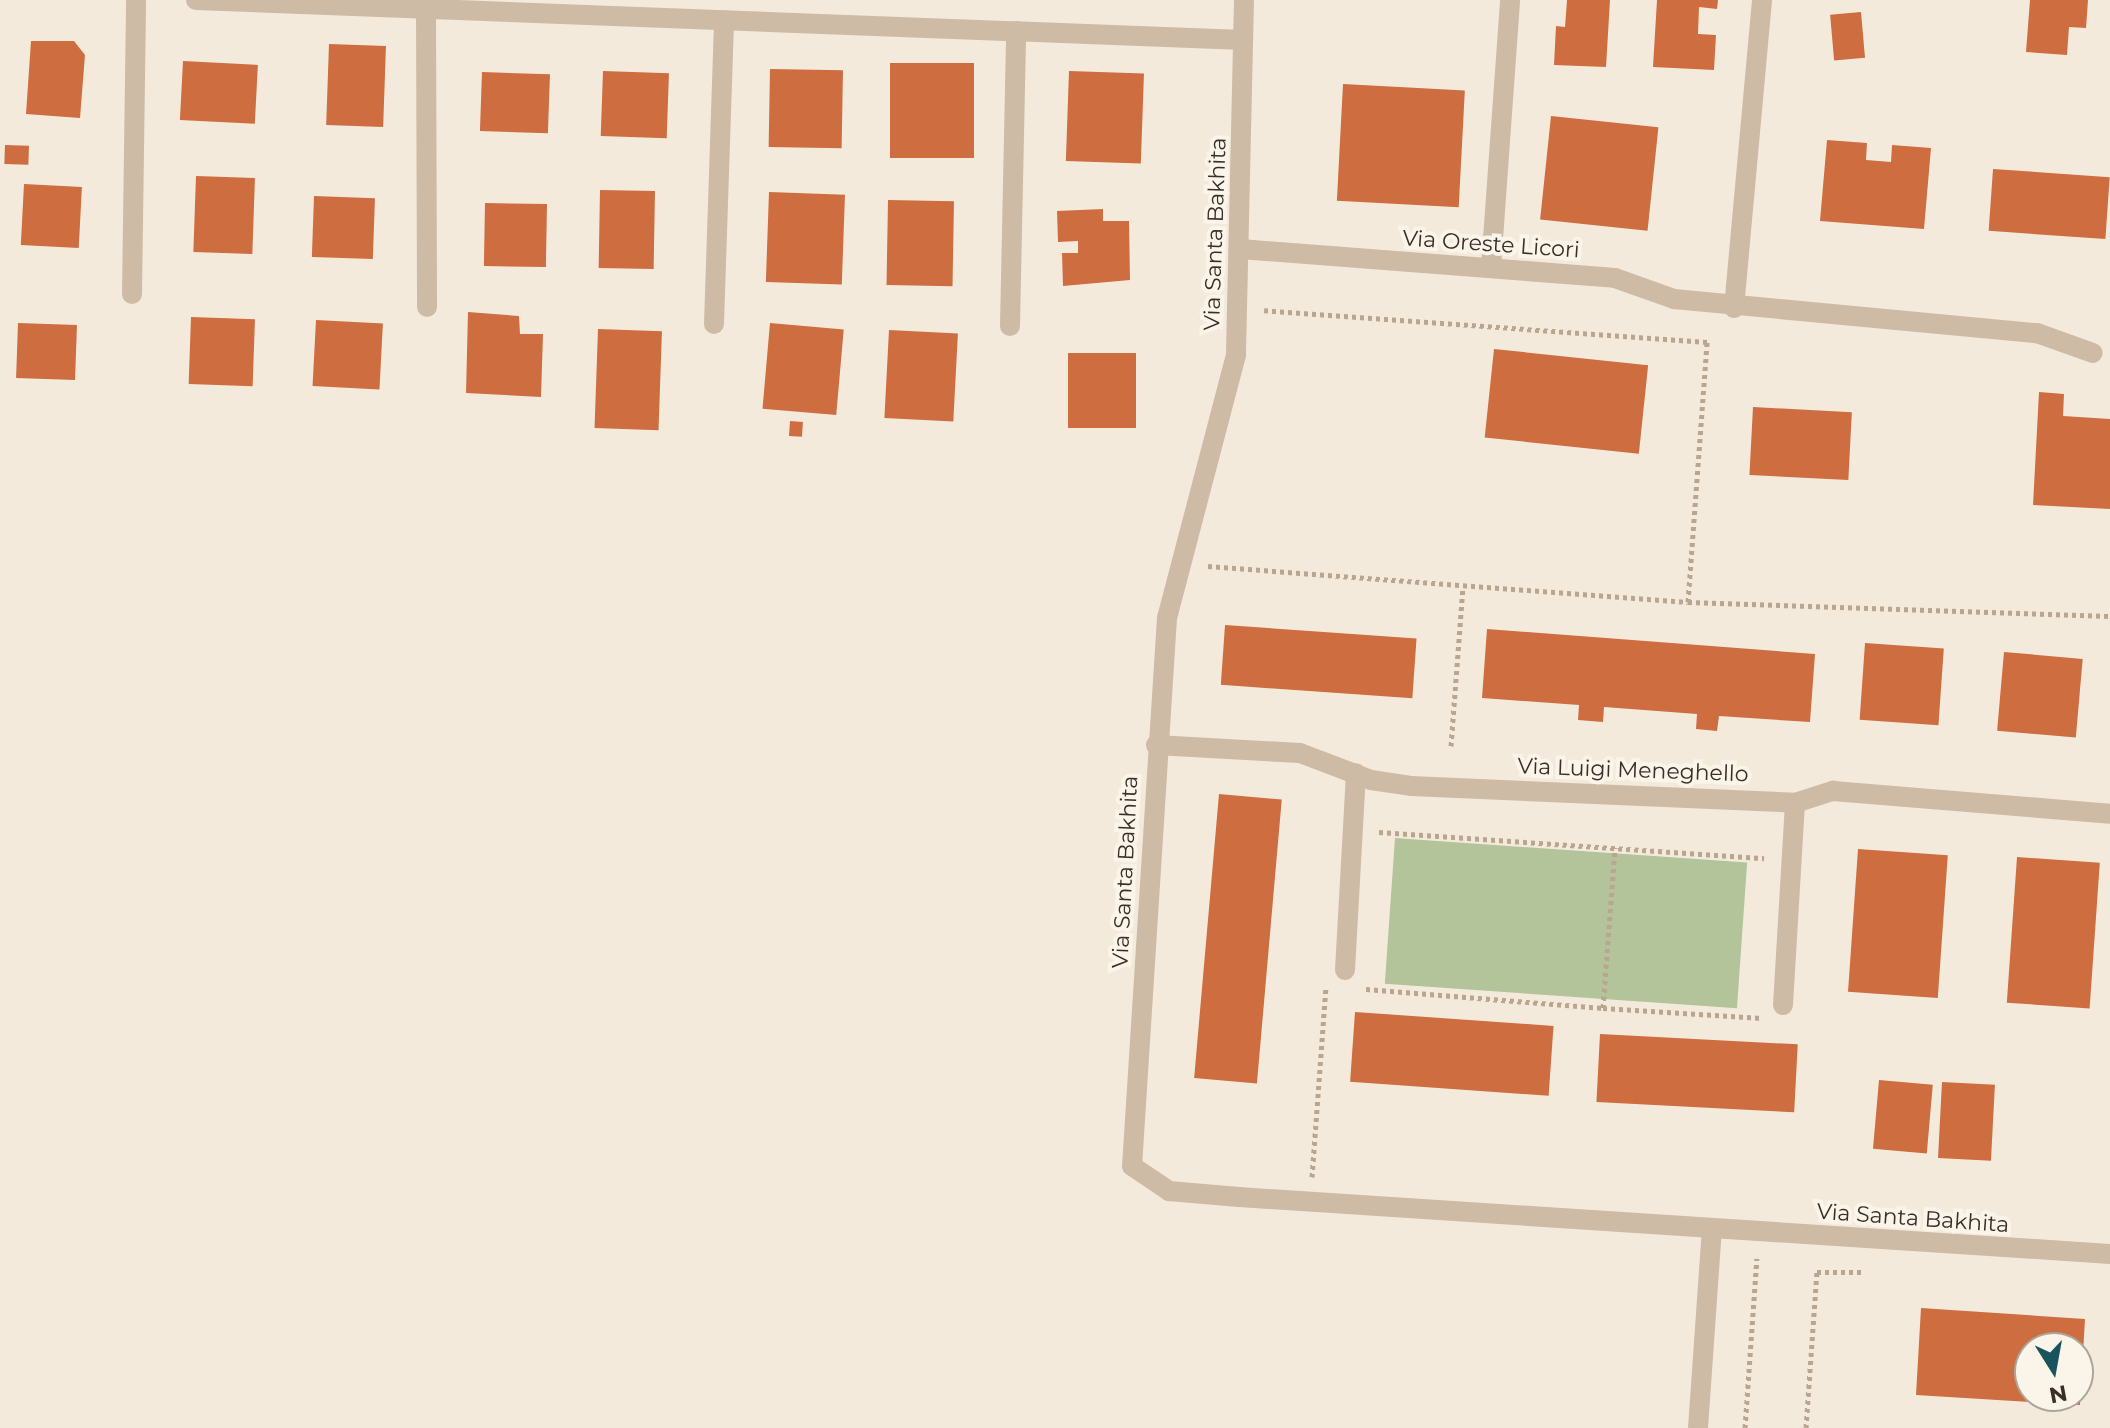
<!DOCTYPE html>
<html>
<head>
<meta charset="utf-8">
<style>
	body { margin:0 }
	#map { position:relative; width:2110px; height:1428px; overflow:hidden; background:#f4eadc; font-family:Montserrat,sans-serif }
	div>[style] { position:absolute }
	.green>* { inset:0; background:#b3c49a; transform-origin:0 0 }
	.building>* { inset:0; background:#ce6d3f; transform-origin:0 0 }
	.path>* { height:5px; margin-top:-2.5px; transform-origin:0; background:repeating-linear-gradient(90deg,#b9a590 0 4px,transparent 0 8px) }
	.street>* { height:20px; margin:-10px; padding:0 10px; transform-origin:10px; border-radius:10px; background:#cdbba6 }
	span { translate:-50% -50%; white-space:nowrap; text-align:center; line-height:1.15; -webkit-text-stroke:8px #fbf4e8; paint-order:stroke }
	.street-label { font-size:22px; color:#392e28 }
	.north { position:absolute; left:2014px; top:1332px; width:80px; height:80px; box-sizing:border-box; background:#fbf4e8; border:2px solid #ada59b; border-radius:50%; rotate:169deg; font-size:22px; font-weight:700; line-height:32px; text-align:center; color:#392e28 }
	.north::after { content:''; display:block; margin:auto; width:28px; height:36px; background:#1a535d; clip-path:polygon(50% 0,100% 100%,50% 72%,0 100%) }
</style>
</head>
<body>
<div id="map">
	<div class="green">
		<i style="left:1395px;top:838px;width:353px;height:146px;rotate:4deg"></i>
	</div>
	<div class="building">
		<i style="clip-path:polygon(1567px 0,1610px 0,1606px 67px,1554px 65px,1556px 26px,1565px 27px)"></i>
		<i style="clip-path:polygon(1657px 0,1718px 0,1717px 9px,1699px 7px,1698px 34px,1716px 35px,1714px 70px,1653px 67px)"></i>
		<i style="clip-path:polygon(2030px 0,2088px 0,2086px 28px,2069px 27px,2067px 55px,2026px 52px)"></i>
		<i style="left:1861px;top:12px;width:46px;height:31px;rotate:85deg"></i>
		<i style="clip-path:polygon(31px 41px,74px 41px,85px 55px,80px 118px,26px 114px)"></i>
		<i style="left:329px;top:44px;width:57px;height:81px;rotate:2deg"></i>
		<i style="left:183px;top:61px;width:75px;height:59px;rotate:3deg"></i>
		<i style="left:890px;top:63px;width:84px;height:95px"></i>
		<i style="left:770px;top:69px;width:73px;height:78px;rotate:1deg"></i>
		<i style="left:603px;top:71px;width:66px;height:65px;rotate:2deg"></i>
		<i style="left:1069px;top:71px;width:75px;height:90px;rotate:2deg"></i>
		<i style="left:482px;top:72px;width:68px;height:59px;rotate:2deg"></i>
		<i style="left:1343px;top:84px;width:122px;height:117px;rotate:3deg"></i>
		<i style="left:1551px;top:116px;width:108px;height:104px;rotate:6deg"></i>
		<i style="clip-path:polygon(1827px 140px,1867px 143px,1866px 160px,1891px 162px,1892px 145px,1931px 148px,1924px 229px,1820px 221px)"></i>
		<i style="left:5px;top:145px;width:24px;height:19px;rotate:2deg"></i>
		<i style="left:1993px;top:169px;width:117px;height:62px;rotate:4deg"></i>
		<i style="left:196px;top:176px;width:59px;height:76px;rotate:2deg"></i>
		<i style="left:24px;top:184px;width:58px;height:61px;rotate:3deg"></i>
		<i style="left:600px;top:190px;width:55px;height:78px;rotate:1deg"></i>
		<i style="left:769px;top:192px;width:76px;height:90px;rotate:2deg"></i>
		<i style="left:314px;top:196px;width:61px;height:61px;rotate:2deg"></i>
		<i style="left:888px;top:200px;width:66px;height:85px;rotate:1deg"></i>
		<i style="left:485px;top:203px;width:62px;height:63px;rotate:1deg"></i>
		<i style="clip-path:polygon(1103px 209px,1103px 221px,1129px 221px,1130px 280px,1063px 286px,1062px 253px,1078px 253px,1078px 241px,1058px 242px,1057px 211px)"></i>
		<i style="clip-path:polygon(468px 312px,519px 316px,520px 334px,543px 334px,541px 397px,466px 393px)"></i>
		<i style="left:191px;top:317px;width:64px;height:67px;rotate:2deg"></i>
		<i style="left:316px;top:320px;width:67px;height:66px;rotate:3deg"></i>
		<i style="left:18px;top:323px;width:59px;height:55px;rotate:2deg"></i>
		<i style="left:770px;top:323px;width:74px;height:86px;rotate:5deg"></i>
		<i style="left:598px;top:329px;width:64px;height:99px;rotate:2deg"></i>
		<i style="left:889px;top:330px;width:69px;height:88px;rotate:3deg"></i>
		<i style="left:1494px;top:349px;width:155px;height:89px;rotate:6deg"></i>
		<i style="left:1068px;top:353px;width:68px;height:75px"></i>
		<i style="clip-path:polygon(2039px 392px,2064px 394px,2063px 416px,2110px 419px,2110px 509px,2033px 505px)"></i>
		<i style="left:1753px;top:407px;width:99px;height:68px;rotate:3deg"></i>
		<i style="left:790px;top:421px;width:13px;height:15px;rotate:4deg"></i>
		<i style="left:1225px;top:625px;width:192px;height:60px;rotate:4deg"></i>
		<i style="clip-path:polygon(1487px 629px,1815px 654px,1810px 722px,1719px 716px,1717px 731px,1696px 729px,1697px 714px,1604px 707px,1603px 722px,1578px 720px,1579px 705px,1482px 698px)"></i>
		<i style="left:1865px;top:643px;width:79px;height:77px;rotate:4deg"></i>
		<i style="left:2004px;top:652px;width:79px;height:79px;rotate:5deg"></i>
		<i style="left:1219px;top:794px;width:63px;height:285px;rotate:5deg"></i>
		<i style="left:1858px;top:849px;width:90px;height:143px;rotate:4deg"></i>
		<i style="left:2017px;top:857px;width:83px;height:146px;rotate:4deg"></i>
		<i style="left:1355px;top:1012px;width:199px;height:70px;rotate:4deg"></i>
		<i style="left:1600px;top:1034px;width:198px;height:68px;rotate:3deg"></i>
		<i style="left:1879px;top:1080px;width:54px;height:69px;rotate:5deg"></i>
		<i style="left:1942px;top:1082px;width:53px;height:76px;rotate:3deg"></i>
		<i style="clip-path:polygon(evenodd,1921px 1308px,2085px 1319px,2080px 1405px,1916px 1395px,1921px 1308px,2030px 1348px,2078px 1348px,2078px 1396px,2030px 1396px,2030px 1348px)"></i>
	</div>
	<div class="path">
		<i style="left:1208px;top:566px;width:481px;rotate:4.3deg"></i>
		<i style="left:1688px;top:602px;width:261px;rotate:-85.8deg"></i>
		<i style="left:1707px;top:342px;width:444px;rotate:-175.9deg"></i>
		<i style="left:1688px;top:602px;width:422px;rotate:1.9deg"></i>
		<i style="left:1451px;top:746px;width:159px;rotate:-85.7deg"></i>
		<i style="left:1379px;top:832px;width:386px;rotate:3.9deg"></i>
		<i style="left:1366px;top:989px;width:238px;rotate:4.6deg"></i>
		<i style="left:1603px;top:1008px;width:161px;rotate:-85.7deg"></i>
		<i style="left:1603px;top:1008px;width:159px;rotate:3.6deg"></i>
		<i style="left:1312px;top:1177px;width:191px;rotate:-85.8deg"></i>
		<i style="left:1745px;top:1428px;width:170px;rotate:-86deg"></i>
		<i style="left:1806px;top:1428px;width:156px;rotate:-86deg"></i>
		<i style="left:1817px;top:1272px;width:45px"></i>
	</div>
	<div class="street">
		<i style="left:196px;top:0;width:1048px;rotate:2.19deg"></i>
		<i style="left:1244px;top:0;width:355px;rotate:91.3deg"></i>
		<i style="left:1236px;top:355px;width:272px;rotate:104.7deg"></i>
		<i style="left:1167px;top:618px;width:549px;rotate:93.65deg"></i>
		<i style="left:1132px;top:1166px;width:45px;rotate:34deg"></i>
		<i style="left:1169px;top:1191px;width:70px;rotate:4.9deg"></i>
		<i style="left:1239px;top:1197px;width:873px;rotate:3.74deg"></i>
		<i style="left:426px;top:10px;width:297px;rotate:89.8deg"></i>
		<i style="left:1240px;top:249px;width:376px;rotate:4.4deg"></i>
		<i style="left:1615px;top:278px;width:63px;rotate:19.6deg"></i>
		<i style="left:1674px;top:299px;width:365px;rotate:5.4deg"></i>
		<i style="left:2037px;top:333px;width:59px;rotate:19.7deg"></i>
		<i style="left:1491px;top:267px;width:268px;rotate:-85.9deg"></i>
		<i style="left:132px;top:294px;width:294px;rotate:-89.2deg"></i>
		<i style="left:1734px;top:308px;width:309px;rotate:-84.8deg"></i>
		<i style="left:714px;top:324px;width:304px;rotate:-88.1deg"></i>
		<i style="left:1010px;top:326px;width:295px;rotate:-88.8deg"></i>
		<i style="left:1156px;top:745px;width:144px;rotate:3.2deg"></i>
		<i style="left:1300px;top:753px;width:76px;rotate:20.8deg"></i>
		<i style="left:1371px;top:780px;width:40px;rotate:8.5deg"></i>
		<i style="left:1411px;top:786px;width:384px;rotate:2.5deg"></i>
		<i style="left:1795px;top:803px;width:40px;rotate:-18deg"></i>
		<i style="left:1833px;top:791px;width:278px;rotate:4.7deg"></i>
		<i style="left:1345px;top:970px;width:197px;rotate:-86.8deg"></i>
		<i style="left:1783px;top:1005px;width:202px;rotate:-86.6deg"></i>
		<i style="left:1698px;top:1428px;width:199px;rotate:-86deg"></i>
	</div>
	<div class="street-label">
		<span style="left:1215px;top:234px;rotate:-88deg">Via Santa Bakhita</span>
		<span style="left:1491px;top:244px;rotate:4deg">Via Oreste Licori</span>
		<span style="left:1633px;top:770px;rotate:2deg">Via Luigi Meneghello</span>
		<span style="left:1125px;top:872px;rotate:-87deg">Via Santa Bakhita</span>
		<span style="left:1913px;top:1218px;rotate:4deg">Via Santa Bakhita</span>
	</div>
	<div class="north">N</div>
</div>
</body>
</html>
